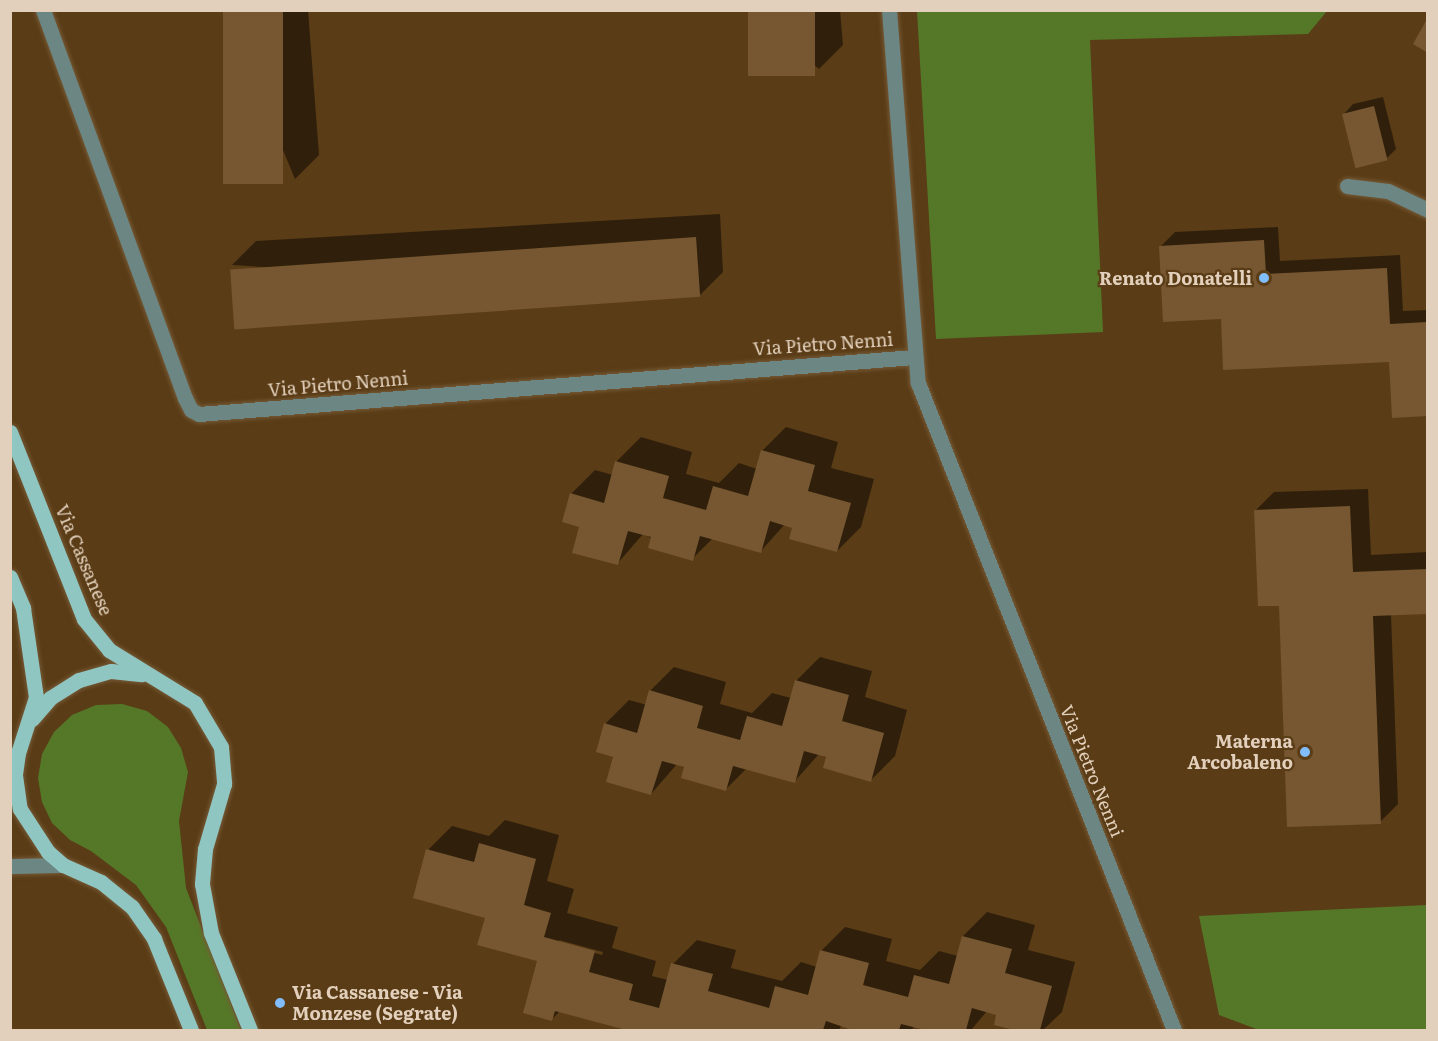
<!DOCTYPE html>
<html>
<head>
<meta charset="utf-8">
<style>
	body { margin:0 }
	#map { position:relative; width:1438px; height:1041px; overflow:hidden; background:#5a3c16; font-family:Literata,serif }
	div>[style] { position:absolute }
	.green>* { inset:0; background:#557828 }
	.shadow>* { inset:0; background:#0007 }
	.building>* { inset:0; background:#765731; transform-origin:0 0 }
	.roads { filter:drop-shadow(0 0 2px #755a37) drop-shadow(0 0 2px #755a37) }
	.minor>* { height:15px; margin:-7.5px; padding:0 7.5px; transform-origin:7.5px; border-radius:7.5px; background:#6b8683 }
	.major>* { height:15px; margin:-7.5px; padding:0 7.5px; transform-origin:7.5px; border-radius:7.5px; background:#90c6c2 }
	.dots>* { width:16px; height:16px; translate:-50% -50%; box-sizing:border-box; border:3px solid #5a3c16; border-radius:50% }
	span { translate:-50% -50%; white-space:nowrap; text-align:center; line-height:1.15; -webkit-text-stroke:4.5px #5a3c16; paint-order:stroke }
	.poi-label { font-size:18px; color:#e2d0bc; font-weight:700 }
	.right { translate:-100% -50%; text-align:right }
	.left { translate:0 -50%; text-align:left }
	.street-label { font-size:18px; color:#e2d0bc }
	.frame { position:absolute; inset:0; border:12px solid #e2d0bc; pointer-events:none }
</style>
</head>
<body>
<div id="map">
	<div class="green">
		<i style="clip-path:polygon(917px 11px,917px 10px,1327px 11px,1308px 34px,1090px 40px,1103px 332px,936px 339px)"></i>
		<i style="clip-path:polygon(122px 704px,147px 711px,168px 727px,181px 748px,188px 772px,179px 821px,186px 888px,241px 1030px,207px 1030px,166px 927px,136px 885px,91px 851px,70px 840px,52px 823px,42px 802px,38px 778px,42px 754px,54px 732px,72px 715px,96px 705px)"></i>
		<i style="clip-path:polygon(1427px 905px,1427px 1030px,1259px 1030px,1219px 1015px,1199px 916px)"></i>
	</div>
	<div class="shadow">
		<i style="clip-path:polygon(225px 10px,308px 10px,319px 155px,295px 179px)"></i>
		<i style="clip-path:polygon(749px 10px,840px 10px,843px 45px,819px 69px)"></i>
		<i style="clip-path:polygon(1383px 97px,1396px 149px,1386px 159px,1344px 114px,1353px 104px)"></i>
		<i style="clip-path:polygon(720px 214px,723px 272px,699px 296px,232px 265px,256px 241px)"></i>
		<i style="clip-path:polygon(1278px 227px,1280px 261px,1400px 255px,1403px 311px,1428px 310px,1428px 415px,1391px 361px,1222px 318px,1161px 246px,1175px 232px)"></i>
		<i style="clip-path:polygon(786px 427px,838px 442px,831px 468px,874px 479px,861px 527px,837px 551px,785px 524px,760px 552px,713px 538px,692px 559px,643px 534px,617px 564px,581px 526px,571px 494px,595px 470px,613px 475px,617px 461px,641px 437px,692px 452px,686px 474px,719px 483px,739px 463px,757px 469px,762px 451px)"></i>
		<i style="clip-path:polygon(1368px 489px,1371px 555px,1428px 552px,1428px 613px,1391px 614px,1398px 804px,1380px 822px,1280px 604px,1256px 510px,1274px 492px)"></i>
		<i style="clip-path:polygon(820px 657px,872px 671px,865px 697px,907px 710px,895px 756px,871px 780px,819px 754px,794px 782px,747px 768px,726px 789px,677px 764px,651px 794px,615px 756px,605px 724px,629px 700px,647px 705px,650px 691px,674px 667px,726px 682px,720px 704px,752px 713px,772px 693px,791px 698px,796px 681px)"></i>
		<i style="clip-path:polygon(evenodd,505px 820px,559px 835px,547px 881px,574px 889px,567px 913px,618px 927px,612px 948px,656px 961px,652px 976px,668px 980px,673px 964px,697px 940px,736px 950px,731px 968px,782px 981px,801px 962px,817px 967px,821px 951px,845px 927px,892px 939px,886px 961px,920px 970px,939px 951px,958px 956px,963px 936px,987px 912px,1035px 925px,1028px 950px,1075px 962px,1062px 1012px,1043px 1030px,1019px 1030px,996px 1024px,998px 1014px,987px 1011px,971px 1030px,931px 1030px,915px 1026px,911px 1030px,854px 1030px,855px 1027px,842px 1024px,839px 1030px,628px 1030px,560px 1011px,552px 1019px,539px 960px,487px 916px,428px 850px,452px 826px,489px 836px,505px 820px,559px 940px,603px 952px,602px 955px,559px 943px,559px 940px)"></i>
	</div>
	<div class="building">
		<i style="left:223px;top:10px;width:60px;height:174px"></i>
		<i style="left:748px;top:10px;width:67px;height:66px"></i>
		<i style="clip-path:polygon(1428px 17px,1428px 53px,1413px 44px)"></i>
		<i style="left:1374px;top:106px;width:56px;height:33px;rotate:76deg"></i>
		<i style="left:696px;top:237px;width:60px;height:467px;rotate:86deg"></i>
		<i style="clip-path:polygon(1264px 240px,1266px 274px,1387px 268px,1390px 324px,1428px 322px,1428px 416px,1392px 418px,1389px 362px,1223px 370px,1221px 319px,1163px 322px,1159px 246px)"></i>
		<i style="clip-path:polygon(761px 450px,815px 465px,808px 491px,851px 503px,837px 552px,789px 539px,792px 528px,770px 521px,761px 553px,700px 536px,693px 561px,648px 548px,651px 537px,628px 531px,618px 565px,572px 553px,579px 527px,562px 522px,570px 493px,604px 503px,615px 461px,669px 476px,663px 498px,706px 510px,713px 486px,748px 496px)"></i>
		<i style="clip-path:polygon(1350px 506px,1353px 572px,1428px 569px,1428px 614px,1373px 616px,1381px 824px,1287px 827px,1279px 606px,1258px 606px,1254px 510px)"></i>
		<i style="clip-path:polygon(795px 680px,849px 695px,842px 721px,884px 733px,871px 782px,823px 768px,826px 757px,804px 751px,795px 783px,733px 766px,726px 791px,681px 778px,684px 767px,662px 761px,651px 795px,606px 782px,613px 757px,596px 752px,604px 723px,637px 733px,649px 690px,703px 706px,697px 728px,740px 740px,747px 716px,782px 726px)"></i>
		<i style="clip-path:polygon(479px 843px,536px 859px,524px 905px,551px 913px,544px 937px,595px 951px,589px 972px,633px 984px,629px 1000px,659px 1008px,671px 963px,713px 974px,708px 991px,769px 1008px,775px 986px,808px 995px,820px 950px,869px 963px,863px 985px,908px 997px,914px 975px,949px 984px,962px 936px,1012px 949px,1005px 973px,1052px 986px,1040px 1030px,1014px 1030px,994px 1025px,996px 1015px,972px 1008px,966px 1030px,925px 1030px,901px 1024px,899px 1030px,852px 1030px,826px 1021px,823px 1030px,626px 1030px,555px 1011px,552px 1021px,523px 1013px,537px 961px,477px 945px,485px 918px,413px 898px,426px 849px,474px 862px)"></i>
	</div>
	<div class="roads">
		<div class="minor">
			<i style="left:43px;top:10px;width:413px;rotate:69.9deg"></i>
			<i style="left:185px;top:398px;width:13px;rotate:63deg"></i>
			<i style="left:191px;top:410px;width:9px;rotate:27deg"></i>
			<i style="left:199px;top:414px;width:717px;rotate:-4.56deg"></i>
			<i style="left:889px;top:10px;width:374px;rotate:85.6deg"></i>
			<i style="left:918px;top:383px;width:696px;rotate:68.41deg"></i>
			<i style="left:1347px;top:186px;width:41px;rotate:7deg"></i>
			<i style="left:1388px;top:191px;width:44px;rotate:25.4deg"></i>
			<i style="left:10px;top:866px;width:53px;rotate:-1.1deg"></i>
		</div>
		<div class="major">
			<i style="left:10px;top:432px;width:201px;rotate:68.4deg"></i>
			<i style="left:84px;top:619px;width:40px;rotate:51deg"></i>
			<i style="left:109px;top:650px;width:101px;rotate:31.6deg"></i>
			<i style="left:195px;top:703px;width:51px;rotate:59.4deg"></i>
			<i style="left:221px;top:747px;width:37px;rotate:85deg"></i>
			<i style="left:224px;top:784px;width:68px;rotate:106.3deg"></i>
			<i style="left:205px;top:849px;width:35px;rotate:95deg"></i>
			<i style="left:202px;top:884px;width:50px;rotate:79.6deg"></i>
			<i style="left:211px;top:933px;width:105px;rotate:68.1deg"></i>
			<i style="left:10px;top:577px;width:34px;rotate:67deg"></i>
			<i style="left:23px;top:608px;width:90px;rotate:81.7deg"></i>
			<i style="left:36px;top:697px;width:59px;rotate:107.8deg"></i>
			<i style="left:18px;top:753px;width:22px;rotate:98deg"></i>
			<i style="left:15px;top:775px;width:34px;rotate:82deg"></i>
			<i style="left:20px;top:809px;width:51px;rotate:56.9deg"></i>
			<i style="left:48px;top:852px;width:20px;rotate:41deg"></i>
			<i style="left:63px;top:865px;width:42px;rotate:24.1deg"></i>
			<i style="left:101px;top:882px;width:40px;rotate:39deg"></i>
			<i style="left:132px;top:907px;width:39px;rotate:55deg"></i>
			<i style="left:154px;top:939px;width:98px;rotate:67.9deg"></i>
			<i style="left:32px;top:719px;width:28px;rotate:-49deg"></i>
			<i style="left:50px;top:698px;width:34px;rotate:-32deg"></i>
			<i style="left:79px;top:680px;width:33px;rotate:-16deg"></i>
			<i style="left:111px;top:671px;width:31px;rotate:6deg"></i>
		</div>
	</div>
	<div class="dots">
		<i style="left:1264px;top:278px;background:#81bdfa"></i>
		<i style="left:1305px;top:752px;background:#81bdfa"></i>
		<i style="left:280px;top:1003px;background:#81bdfa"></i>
	</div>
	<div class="poi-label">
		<span class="right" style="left:1252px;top:278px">Renato Donatelli</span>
		<span class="right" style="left:1293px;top:752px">Materna<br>Arcobaleno</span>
		<span class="left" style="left:292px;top:1003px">Via Cassanese - Via<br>Monzese (Segrate)</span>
	</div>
	<div class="street-label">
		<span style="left:823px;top:344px;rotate:-4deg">Via Pietro Nenni</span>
		<span style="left:338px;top:384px;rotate:-5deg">Via Pietro Nenni</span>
		<span style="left:84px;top:560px;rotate:67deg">Via Cassanese</span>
		<span style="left:1092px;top:771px;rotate:68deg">Via Pietro Nenni</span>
	</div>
	<div class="frame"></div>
</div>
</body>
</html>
